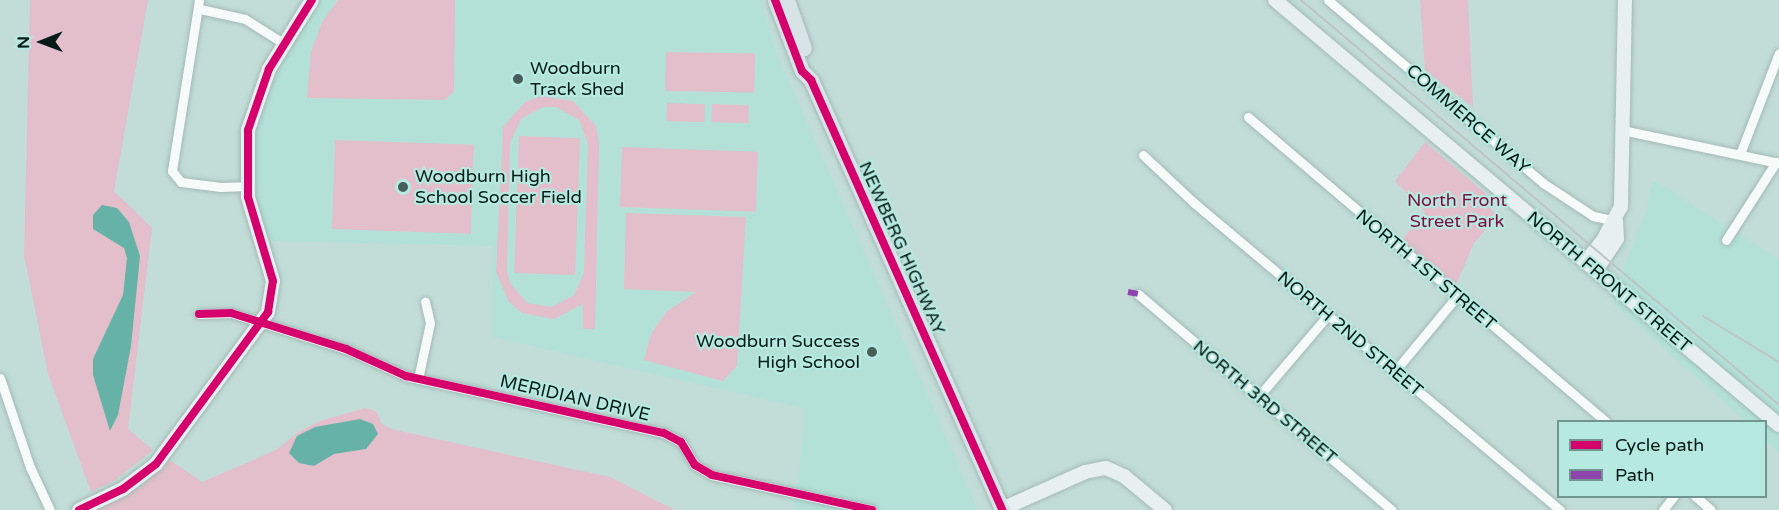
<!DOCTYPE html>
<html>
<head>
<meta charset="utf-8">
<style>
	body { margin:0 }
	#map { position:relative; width:1779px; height:510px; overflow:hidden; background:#c2ddd8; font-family:"Varela Round",sans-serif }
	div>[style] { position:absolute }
	.built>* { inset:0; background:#b3e1d8 }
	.green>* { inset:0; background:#e2bfca; transform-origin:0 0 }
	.water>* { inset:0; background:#67b2a6 }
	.roads { filter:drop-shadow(0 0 2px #a4bab6) drop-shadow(0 0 2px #a4bab6) }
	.street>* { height:9px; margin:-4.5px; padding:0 4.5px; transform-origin:4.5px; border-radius:4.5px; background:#f6faf9 }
	.secondary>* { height:14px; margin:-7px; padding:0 7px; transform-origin:7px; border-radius:7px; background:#e7eff0 }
	.primary>* { height:15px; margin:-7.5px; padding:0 7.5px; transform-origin:7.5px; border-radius:7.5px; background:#d7e3e7 }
	.rail>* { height:2px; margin:-1px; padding:0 1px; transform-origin:1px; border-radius:1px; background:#bdc5c4 }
	.quiet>* { height:6px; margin-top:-3px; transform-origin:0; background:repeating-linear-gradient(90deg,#8e44ad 0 12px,transparent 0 18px) }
	.cycleway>* { height:8px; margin:-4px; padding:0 4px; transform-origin:4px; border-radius:4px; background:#d6006c }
	.dots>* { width:16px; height:16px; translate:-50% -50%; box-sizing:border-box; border:3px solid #b6e9df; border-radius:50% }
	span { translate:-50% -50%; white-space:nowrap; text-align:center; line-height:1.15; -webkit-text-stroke:4.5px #b6e9df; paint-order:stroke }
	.poi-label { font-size:18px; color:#061a17 }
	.left { translate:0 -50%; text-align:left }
	.right { translate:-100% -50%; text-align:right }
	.street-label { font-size:18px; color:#061a17 }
	.park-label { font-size:18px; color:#7e0e3f }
	.legend { position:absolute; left:1557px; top:420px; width:210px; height:78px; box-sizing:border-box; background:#b6e9df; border:2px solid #70968f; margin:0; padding:8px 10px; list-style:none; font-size:18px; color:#061a17 }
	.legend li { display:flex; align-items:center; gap:12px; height:30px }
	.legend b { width:30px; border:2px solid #70968f }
	.north { position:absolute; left:12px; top:12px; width:60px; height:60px; -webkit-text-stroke:4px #b6e9df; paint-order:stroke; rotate:269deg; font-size:16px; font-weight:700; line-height:24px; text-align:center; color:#061a17 }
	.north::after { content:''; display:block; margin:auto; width:21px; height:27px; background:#061a17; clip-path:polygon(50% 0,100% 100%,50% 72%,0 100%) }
</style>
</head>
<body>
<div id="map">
	<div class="built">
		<i style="clip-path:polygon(320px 0,761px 0,777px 54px,978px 510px,794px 510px,806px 409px,492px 337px,493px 246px,267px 241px,252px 168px,258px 116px,268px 86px)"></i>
		<i style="clip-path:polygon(1653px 180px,1779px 259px,1779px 452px,1766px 440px,1766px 422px,1745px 421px,1611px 301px,1646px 211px)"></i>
	</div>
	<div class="green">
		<i style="clip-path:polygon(30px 0,148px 0,114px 191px,152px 228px,128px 429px,153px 450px,114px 481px,91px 492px,48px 374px,24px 255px)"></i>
		<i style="clip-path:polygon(338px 0,455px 0,454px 91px,445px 100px,307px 98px,311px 52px,322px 22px)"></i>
		<i style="clip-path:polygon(1420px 0,1468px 0,1473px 107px,1425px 70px)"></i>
		<i style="left:666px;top:52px;width:89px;height:39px;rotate:1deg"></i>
		<i style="clip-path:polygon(evenodd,541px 96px,573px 101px,596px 126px,599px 143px,595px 329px,583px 329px,583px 304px,554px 319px,522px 313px,509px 302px,496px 272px,503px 127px,525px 102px,541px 96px,543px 107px,556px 107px,579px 120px,588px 144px,584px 272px,574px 295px,552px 307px,527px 303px,510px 283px,507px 270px,510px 143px,521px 119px,543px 107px)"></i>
		<i style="left:667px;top:103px;width:38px;height:18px;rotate:2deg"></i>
		<i style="left:712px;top:104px;width:37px;height:18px;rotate:2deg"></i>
		<i style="left:519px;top:136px;width:61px;height:137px;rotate:2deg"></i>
		<i style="left:335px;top:140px;width:139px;height:89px;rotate:2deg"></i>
		<i style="clip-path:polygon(1425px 142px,1492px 199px,1490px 208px,1498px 216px,1474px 243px,1455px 287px,1401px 241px,1425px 212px,1395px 181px)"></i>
		<i style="left:622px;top:147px;width:136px;height:60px;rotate:2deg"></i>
		<i style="clip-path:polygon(626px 213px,746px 217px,737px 366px,723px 381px,644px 360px,651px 334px,666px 312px,696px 292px,624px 289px)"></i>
		<i style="clip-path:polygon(365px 408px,376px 411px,382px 424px,391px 429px,610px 477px,675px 510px,96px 510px,143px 485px,170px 460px,202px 482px,276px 450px,300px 431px,320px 421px)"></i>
	</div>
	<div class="water">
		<i style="clip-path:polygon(102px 205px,117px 208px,129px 222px,140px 256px,131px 346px,118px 415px,110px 431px,93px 375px,93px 359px,123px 295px,127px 258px,124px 248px,93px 229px,93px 215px)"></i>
		<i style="clip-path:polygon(360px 419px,373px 424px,378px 434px,366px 449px,334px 454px,314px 466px,299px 463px,289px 453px,297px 436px,315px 427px)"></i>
	</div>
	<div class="roads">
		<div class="street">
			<i style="left:199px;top:0;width:173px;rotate:99deg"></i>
			<i style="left:172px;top:171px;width:14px;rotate:51deg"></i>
			<i style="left:181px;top:182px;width:40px;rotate:7.1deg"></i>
			<i style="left:221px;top:187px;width:25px;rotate:-2deg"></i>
			<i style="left:1328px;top:0;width:282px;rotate:40.4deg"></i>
			<i style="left:1543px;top:183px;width:60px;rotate:33.4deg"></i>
			<i style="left:1593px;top:216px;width:24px;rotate:12deg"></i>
			<i style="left:200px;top:9px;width:46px;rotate:12.5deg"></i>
			<i style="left:245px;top:19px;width:45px;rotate:32.3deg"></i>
			<i style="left:1248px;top:117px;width:470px;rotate:40.4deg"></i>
			<i style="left:1622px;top:130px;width:160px;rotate:11.9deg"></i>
			<i style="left:1740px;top:154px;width:108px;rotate:-68.9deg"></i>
			<i style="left:1143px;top:155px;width:69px;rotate:43.2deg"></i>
			<i style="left:1193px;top:202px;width:479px;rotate:40deg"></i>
			<i style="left:1726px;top:240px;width:93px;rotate:-57.3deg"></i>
			<i style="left:1138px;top:294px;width:333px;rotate:40.4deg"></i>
			<i style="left:199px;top:314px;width:32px;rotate:-2deg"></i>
			<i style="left:231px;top:313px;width:121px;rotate:17.4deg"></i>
			<i style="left:346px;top:349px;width:66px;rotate:24.2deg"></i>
			<i style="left:406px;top:376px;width:264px;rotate:12.5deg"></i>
			<i style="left:664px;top:433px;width:19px;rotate:28deg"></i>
			<i style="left:681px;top:442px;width:27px;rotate:59deg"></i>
			<i style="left:695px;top:465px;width:20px;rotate:30deg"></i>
			<i style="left:712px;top:475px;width:164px;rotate:12.3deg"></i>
			<i style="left:1395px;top:371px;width:97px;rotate:-50.4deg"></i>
			<i style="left:0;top:378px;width:94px;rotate:71.4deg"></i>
			<i style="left:30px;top:467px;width:47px;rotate:65.1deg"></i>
			<i style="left:418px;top:379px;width:57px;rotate:-77.9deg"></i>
			<i style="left:430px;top:323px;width:22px;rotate:-103deg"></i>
			<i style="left:1258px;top:397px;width:108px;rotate:-49.5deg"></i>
			<i style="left:1695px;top:496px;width:21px;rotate:41deg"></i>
			<i style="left:1663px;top:510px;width:18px;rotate:-52deg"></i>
		</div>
		<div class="secondary">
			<i style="left:1275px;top:0;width:659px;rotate:40.14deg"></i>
			<i style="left:1585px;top:262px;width:26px;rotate:-50deg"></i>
			<i style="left:1602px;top:242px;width:40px;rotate:-62deg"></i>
			<i style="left:1621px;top:207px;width:207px;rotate:-88.9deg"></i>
			<i style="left:1596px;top:270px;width:37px;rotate:-56deg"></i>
			<i style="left:1617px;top:239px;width:18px;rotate:-93deg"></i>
			<i style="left:1002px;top:509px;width:91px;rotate:-24deg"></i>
			<i style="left:1085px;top:472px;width:21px;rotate:-11deg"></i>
			<i style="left:1106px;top:468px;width:20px;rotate:24deg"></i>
			<i style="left:1124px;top:476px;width:53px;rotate:39.7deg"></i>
			<i style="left:79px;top:510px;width:49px;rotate:-25.5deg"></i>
			<i style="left:123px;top:489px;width:41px;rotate:-37.1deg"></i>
			<i style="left:156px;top:464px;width:189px;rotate:-53.6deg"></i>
			<i style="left:268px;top:312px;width:31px;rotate:-81deg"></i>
			<i style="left:273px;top:281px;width:88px;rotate:-106.6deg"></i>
			<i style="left:248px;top:197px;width:67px;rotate:-90deg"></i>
			<i style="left:248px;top:130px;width:65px;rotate:-71deg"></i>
			<i style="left:269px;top:69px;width:81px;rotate:-58.1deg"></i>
		</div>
		<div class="primary">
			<i style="left:775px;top:0;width:76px;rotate:69.2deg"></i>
			<i style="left:802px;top:71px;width:13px;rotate:45deg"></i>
			<i style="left:811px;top:80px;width:471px;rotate:66deg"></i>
			<i style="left:787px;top:0;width:51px;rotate:70.5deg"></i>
		</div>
	</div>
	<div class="rail">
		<i style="left:1301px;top:0;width:627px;rotate:40.27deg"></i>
		<i style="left:1703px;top:316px;width:89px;rotate:31.2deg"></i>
	</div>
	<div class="quiet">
		<i style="left:1128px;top:292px;width:10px;rotate:11deg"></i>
	</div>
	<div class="cycleway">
		<i style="left:775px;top:0;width:76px;rotate:69.2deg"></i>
		<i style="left:802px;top:71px;width:13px;rotate:45deg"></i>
		<i style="left:811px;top:80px;width:471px;rotate:66deg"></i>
		<i style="left:199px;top:314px;width:32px;rotate:-2deg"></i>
		<i style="left:231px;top:313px;width:121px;rotate:17.4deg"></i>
		<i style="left:346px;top:349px;width:66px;rotate:24.2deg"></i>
		<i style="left:406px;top:376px;width:264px;rotate:12.5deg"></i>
		<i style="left:664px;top:433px;width:19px;rotate:28deg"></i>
		<i style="left:681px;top:442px;width:27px;rotate:59deg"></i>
		<i style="left:695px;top:465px;width:20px;rotate:30deg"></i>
		<i style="left:712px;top:475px;width:164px;rotate:12.3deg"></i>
		<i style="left:79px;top:510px;width:49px;rotate:-25.5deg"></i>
		<i style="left:123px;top:489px;width:41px;rotate:-37.1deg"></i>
		<i style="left:156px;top:464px;width:189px;rotate:-53.6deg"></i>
		<i style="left:268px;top:312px;width:31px;rotate:-81deg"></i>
		<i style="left:273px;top:281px;width:88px;rotate:-106.6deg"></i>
		<i style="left:248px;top:197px;width:67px;rotate:-90deg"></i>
		<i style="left:248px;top:130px;width:65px;rotate:-71deg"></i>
		<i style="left:269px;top:69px;width:81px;rotate:-58.1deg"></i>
	</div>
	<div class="dots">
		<i style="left:518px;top:79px;background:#485e5b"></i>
		<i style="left:403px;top:187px;background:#485e5b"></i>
		<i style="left:872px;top:352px;background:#485e5b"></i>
	</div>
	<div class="poi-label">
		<span class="left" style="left:530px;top:79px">Woodburn<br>Track Shed</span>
		<span class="left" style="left:415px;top:187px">Woodburn High<br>School Soccer Field</span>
		<span class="right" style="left:860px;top:352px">Woodburn Success<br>High School</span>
	</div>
	<div class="street-label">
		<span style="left:1468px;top:119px;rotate:41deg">COMMERCE WAY</span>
		<span style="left:902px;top:248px;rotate:66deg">NEWBERG HIGHWAY</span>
		<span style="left:1426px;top:270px;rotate:40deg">NORTH 1ST STREET</span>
		<span style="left:1609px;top:282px;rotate:40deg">NORTH FRONT STREET</span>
		<span style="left:1350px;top:334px;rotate:40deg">NORTH 2ND STREET</span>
		<span style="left:575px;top:398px;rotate:13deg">MERIDIAN DRIVE</span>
		<span style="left:1265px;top:402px;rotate:40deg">NORTH 3RD STREET</span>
	</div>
	<div class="park-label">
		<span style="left:1457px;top:211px">North Front<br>Street Park</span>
	</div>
	<ul class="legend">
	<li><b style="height:8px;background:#d6006c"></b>Cycle path</li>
	<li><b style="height:8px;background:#8e44ad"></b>Path</li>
	</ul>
	<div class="north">N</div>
</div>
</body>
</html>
